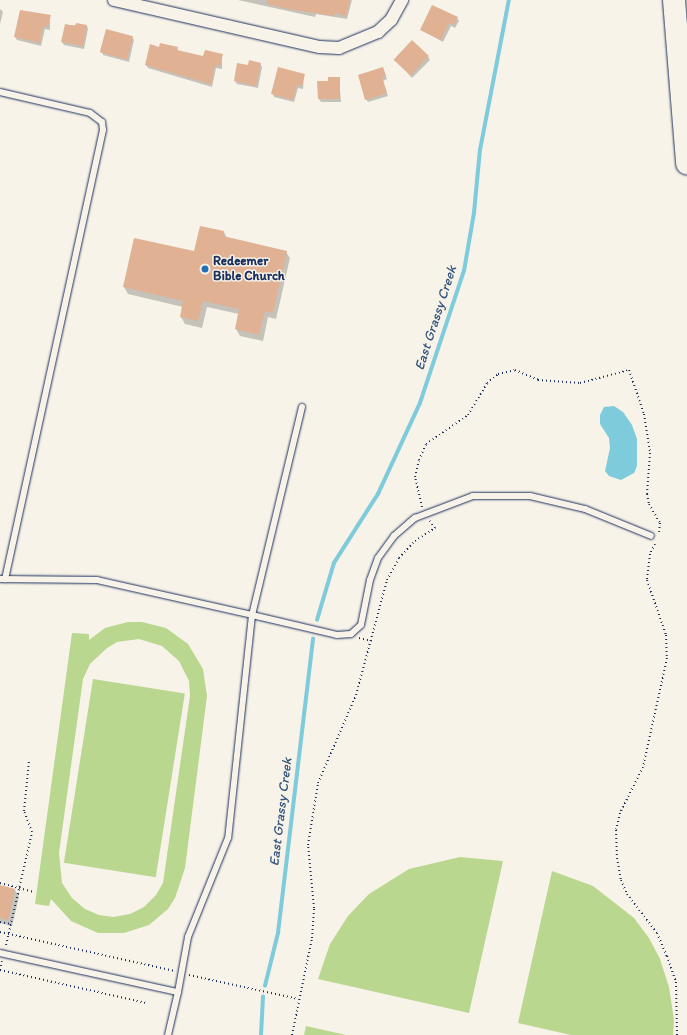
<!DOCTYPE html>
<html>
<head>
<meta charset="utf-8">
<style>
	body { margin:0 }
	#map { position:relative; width:687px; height:1035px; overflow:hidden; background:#f7f3e8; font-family:Itim,sans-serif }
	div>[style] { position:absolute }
	.green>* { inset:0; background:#b9d78f; transform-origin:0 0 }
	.water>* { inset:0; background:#7ecbdc }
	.shadow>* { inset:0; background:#0003 }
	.stream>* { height:3.5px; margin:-1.75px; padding:0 1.75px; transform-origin:1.75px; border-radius:1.75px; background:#7ecbdc }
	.building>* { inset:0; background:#e1b193; transform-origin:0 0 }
	.path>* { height:2px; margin-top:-1px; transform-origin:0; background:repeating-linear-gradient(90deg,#1b2f5e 0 1px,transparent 0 4px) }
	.roads { filter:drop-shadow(0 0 1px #1b2f5e) drop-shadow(0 0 1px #1b2f5e) }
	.service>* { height:6px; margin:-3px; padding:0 3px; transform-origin:3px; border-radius:3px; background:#f7f3e8 }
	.minor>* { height:12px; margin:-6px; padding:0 6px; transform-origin:6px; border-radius:6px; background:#f7f3e8 }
	.motorway>* { height:22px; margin:-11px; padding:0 11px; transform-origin:11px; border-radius:11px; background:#f7f3e8 }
	.dots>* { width:11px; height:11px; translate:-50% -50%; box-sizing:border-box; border:2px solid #f7f3e8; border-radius:50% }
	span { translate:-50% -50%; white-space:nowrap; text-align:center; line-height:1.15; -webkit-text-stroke:3px #f7f3e8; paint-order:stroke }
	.poi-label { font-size:13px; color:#1b2f5e; font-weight:700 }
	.left { translate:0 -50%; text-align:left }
	.water-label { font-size:14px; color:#34567e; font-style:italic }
</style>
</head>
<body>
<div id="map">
	<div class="green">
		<i style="clip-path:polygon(evenodd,128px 622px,142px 622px,166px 628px,188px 644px,203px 669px,207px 696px,185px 868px,175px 898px,168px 909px,149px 925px,124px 933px,98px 933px,71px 921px,51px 899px,49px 906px,35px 904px,72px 633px,89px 634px,89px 640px,105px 628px,128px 622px,139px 639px,162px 646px,179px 661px,189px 681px,190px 696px,163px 883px,156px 895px,144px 907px,130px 914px,113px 917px,99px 915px,85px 909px,72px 898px,62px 883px,59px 853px,83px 679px,90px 664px,107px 648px,117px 642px,139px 639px)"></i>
		<i style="left:93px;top:679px;width:93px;height:186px;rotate:9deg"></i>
		<i style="clip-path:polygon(460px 857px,503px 861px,469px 1013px,318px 979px,330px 944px,348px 916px,369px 894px,409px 869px)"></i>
		<i style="clip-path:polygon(552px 871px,593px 886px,634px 918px,649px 938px,660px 959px,669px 987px,674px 1020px,673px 1035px,571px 1035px,518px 1023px)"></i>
		<i style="clip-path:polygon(306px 1026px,346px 1035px,304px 1035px)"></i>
	</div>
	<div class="water">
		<i style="clip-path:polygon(614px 406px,623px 412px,632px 425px,637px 439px,637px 466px,634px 473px,621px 480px,609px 476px,605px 471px,610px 448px,609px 438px,600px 424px,600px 415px,604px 407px)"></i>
	</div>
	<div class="shadow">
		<i style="clip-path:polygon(238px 0,352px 0,347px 19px,316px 14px,315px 17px)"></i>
		<i style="clip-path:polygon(0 9px,3px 12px,0 24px)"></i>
		<i style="clip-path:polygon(20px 11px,50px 16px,50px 30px,45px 29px,41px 46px,17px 40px,15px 37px)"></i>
		<i style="clip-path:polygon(457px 18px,459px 21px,455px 28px,451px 26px,443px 42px,421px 30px)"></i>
		<i style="clip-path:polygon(66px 25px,87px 26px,88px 29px,84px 49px,64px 45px,62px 42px)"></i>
		<i style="clip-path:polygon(107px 31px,132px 37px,134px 40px,129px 62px,103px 55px,102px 52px)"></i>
		<i style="clip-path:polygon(160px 48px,177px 48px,179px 52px,204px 57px,222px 55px,222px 69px,216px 68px,212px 87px,148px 68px,146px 65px)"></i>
		<i style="clip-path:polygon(428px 56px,430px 60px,412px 78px,395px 59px)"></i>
		<i style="clip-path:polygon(260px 64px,262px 67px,258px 88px,237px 84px,235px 81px,249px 66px)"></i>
		<i style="clip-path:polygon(383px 68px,387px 79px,383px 81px,388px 96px,368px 102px,366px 99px)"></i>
		<i style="clip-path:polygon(304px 75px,303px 89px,298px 88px,294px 102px,274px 97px,273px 94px)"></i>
		<i style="clip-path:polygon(339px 78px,341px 102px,321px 102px,319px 99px,329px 82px)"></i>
		<i style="clip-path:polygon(201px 227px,224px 232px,227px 238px,286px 252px,290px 258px,276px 319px,268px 317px,263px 341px,240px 336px,236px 329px,239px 314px,207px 307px,202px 328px,185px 324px,181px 317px,183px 307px,128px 294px,124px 287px,135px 239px,195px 252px)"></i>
		<i style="clip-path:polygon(0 886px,15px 890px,19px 897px,12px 926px,0 923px)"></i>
	</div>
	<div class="stream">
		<i style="left:317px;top:620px;width:59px;rotate:-73.4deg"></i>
		<i style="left:334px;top:563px;width:82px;rotate:-57.5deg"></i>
		<i style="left:378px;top:494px;width:100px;rotate:-65.2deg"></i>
		<i style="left:420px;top:403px;width:139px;rotate:-71.6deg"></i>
		<i style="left:464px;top:271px;width:59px;rotate:-80.2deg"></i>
		<i style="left:474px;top:213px;width:63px;rotate:-84.6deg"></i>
		<i style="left:480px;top:150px;width:153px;rotate:-79.1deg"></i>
		<i style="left:265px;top:986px;width:55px;rotate:-76.2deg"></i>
		<i style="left:278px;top:933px;width:296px;rotate:-83.2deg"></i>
		<i style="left:261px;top:1035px;width:38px;rotate:-87deg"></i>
	</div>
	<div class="building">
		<i style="clip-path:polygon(267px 0,350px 0,346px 16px,335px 13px,334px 16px,287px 9px,267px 4px)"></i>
		<i style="clip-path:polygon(432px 5px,458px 17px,454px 25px,449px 23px,441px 40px,420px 30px)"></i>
		<i style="clip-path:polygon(20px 10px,51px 15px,48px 27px,43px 26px,40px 43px,14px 37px)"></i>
		<i style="clip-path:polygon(76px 23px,87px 25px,83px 46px,61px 42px,65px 24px,75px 26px)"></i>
		<i style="left:106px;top:29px;width:28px;height:24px;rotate:15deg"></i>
		<i style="left:412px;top:40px;width:23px;height:27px;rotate:43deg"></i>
		<i style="clip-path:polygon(160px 43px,178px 47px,177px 50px,203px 56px,205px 50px,223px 54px,220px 66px,215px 65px,211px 84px,145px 65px,150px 44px,159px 47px)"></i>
		<i style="clip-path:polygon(249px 60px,261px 63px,256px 86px,234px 81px,237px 63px,248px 65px)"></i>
		<i style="clip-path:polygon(278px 67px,305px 74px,302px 86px,297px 85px,293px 100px,271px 94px)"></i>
		<i style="clip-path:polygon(383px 67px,386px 76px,382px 77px,387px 93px,365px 100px,358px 75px)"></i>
		<i style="clip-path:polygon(328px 77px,340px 77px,340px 99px,318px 99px,317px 81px,328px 81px)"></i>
		<i style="clip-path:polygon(200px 226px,224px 231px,223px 236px,287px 251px,273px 313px,265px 311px,259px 335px,235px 329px,239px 309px,203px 301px,198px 321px,180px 317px,183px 301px,123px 287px,134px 238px,194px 251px)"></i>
		<i style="clip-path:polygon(0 885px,15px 889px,8px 920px,0 918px)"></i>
	</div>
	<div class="path">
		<i style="left:422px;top:507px;width:31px;rotate:-103deg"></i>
		<i style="left:415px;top:477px;width:17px;rotate:-77deg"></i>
		<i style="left:419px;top:460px;width:17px;rotate:-66deg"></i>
		<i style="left:426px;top:444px;width:51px;rotate:-34.6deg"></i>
		<i style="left:468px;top:415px;width:37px;rotate:-59deg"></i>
		<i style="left:487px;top:383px;width:14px;rotate:-39deg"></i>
		<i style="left:498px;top:374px;width:17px;rotate:-13deg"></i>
		<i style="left:515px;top:370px;width:25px;rotate:23deg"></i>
		<i style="left:538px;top:380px;width:42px;rotate:4.1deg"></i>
		<i style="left:580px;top:383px;width:51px;rotate:-14.9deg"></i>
		<i style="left:629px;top:370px;width:46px;rotate:71.2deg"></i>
		<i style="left:644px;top:414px;width:39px;rotate:81deg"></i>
		<i style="left:650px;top:453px;width:41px;rotate:94.2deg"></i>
		<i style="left:647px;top:494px;width:10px;rotate:79deg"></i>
		<i style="left:649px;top:504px;width:22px;rotate:60deg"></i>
		<i style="left:660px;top:523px;width:9px;rotate:96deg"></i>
		<i style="left:655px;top:544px;width:11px;rotate:117deg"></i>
		<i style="left:650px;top:554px;width:26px;rotate:97deg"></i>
		<i style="left:647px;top:580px;width:58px;rotate:70.9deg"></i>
		<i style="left:666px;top:635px;width:23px;rotate:88deg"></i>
		<i style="left:667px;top:658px;width:112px;rotate:102.4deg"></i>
		<i style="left:643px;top:767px;width:51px;rotate:116.6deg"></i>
		<i style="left:620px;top:813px;width:17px;rotate:103deg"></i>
		<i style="left:616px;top:830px;width:28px;rotate:88deg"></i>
		<i style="left:617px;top:858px;width:22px;rotate:80deg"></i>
		<i style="left:621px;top:880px;width:15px;rotate:67deg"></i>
		<i style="left:627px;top:894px;width:49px;rotate:52.4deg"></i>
		<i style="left:657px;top:933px;width:25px;rotate:67deg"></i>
		<i style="left:667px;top:956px;width:28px;rotate:71deg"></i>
		<i style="left:676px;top:982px;width:53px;rotate:88.9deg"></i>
		<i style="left:359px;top:638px;width:13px;rotate:13deg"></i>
		<i style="left:0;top:883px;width:34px;rotate:15deg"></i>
		<i style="left:0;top:922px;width:11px;rotate:10deg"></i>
		<i style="left:0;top:932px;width:179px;rotate:12.6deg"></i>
		<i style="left:6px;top:945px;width:116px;rotate:-77deg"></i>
		<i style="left:32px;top:832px;width:22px;rotate:-111deg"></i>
		<i style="left:24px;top:811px;width:50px;rotate:-84.3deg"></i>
		<i style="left:0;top:970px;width:9px;rotate:-77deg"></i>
		<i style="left:0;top:970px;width:150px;rotate:12.7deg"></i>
		<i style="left:189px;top:975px;width:112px;rotate:12.4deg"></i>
		<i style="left:292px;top:1035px;width:99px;rotate:-78.3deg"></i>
		<i style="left:312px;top:938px;width:30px;rotate:-86deg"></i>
		<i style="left:314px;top:908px;width:63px;rotate:-95.4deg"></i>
		<i style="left:308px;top:845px;width:63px;rotate:-80.8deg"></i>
		<i style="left:318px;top:783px;width:96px;rotate:-66.6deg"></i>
		<i style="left:356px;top:695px;width:119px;rotate:-74.9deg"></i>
		<i style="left:387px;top:580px;width:25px;rotate:-61deg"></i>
		<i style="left:399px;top:558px;width:23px;rotate:-47deg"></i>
		<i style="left:415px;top:541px;width:24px;rotate:-33deg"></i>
		<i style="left:435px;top:528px;width:9px;rotate:-126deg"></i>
	</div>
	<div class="roads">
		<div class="service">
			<i style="left:0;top:92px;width:92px;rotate:13.1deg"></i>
			<i style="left:90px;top:113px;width:15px;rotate:37deg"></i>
			<i style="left:102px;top:122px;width:8px;rotate:83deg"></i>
			<i style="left:103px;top:130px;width:460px;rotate:102.3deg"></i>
			<i style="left:302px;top:407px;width:214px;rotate:103.5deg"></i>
			<i style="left:252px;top:615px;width:87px;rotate:13.2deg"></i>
			<i style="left:337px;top:635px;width:14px;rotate:-4deg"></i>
			<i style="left:351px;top:634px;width:13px;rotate:-42deg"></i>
			<i style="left:361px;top:625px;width:46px;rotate:-78.7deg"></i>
			<i style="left:370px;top:580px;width:23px;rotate:-70deg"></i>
			<i style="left:378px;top:558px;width:27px;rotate:-54deg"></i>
			<i style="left:394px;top:536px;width:28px;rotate:-41deg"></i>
			<i style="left:415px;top:518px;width:62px;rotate:-20.8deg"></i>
			<i style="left:473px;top:496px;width:57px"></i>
			<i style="left:530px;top:496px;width:57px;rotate:13.3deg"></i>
			<i style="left:585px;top:509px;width:71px;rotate:22.2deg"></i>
			<i style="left:0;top:579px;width:97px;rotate:0.6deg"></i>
			<i style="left:97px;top:580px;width:159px;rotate:12.7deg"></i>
			<i style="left:252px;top:615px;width:224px;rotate:96.1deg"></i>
			<i style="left:228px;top:838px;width:107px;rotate:112deg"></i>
			<i style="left:188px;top:937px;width:56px;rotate:100.3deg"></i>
			<i style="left:0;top:953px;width:182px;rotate:12.4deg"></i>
			<i style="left:178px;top:992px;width:44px;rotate:103.1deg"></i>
		</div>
		<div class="minor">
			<i style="left:114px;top:0;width:211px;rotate:12.9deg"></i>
			<i style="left:320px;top:47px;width:19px;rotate:3deg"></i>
			<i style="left:339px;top:48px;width:42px;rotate:-22.3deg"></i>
			<i style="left:378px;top:32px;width:18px;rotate:-43deg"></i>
			<i style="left:391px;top:20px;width:23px;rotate:-61deg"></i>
		</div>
		<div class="motorway">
			<i style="left:674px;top:0;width:164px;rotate:85.4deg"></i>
		</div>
	</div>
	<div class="dots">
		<i style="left:205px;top:269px;background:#1f6fb2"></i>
	</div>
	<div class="poi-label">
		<span class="left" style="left:213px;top:269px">Redeemer<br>Bible Church</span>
	</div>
	<div class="water-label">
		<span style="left:436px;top:318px;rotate:-72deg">East Grassy Creek</span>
		<span style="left:281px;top:812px;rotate:-83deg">East Grassy Creek</span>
	</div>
</div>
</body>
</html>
